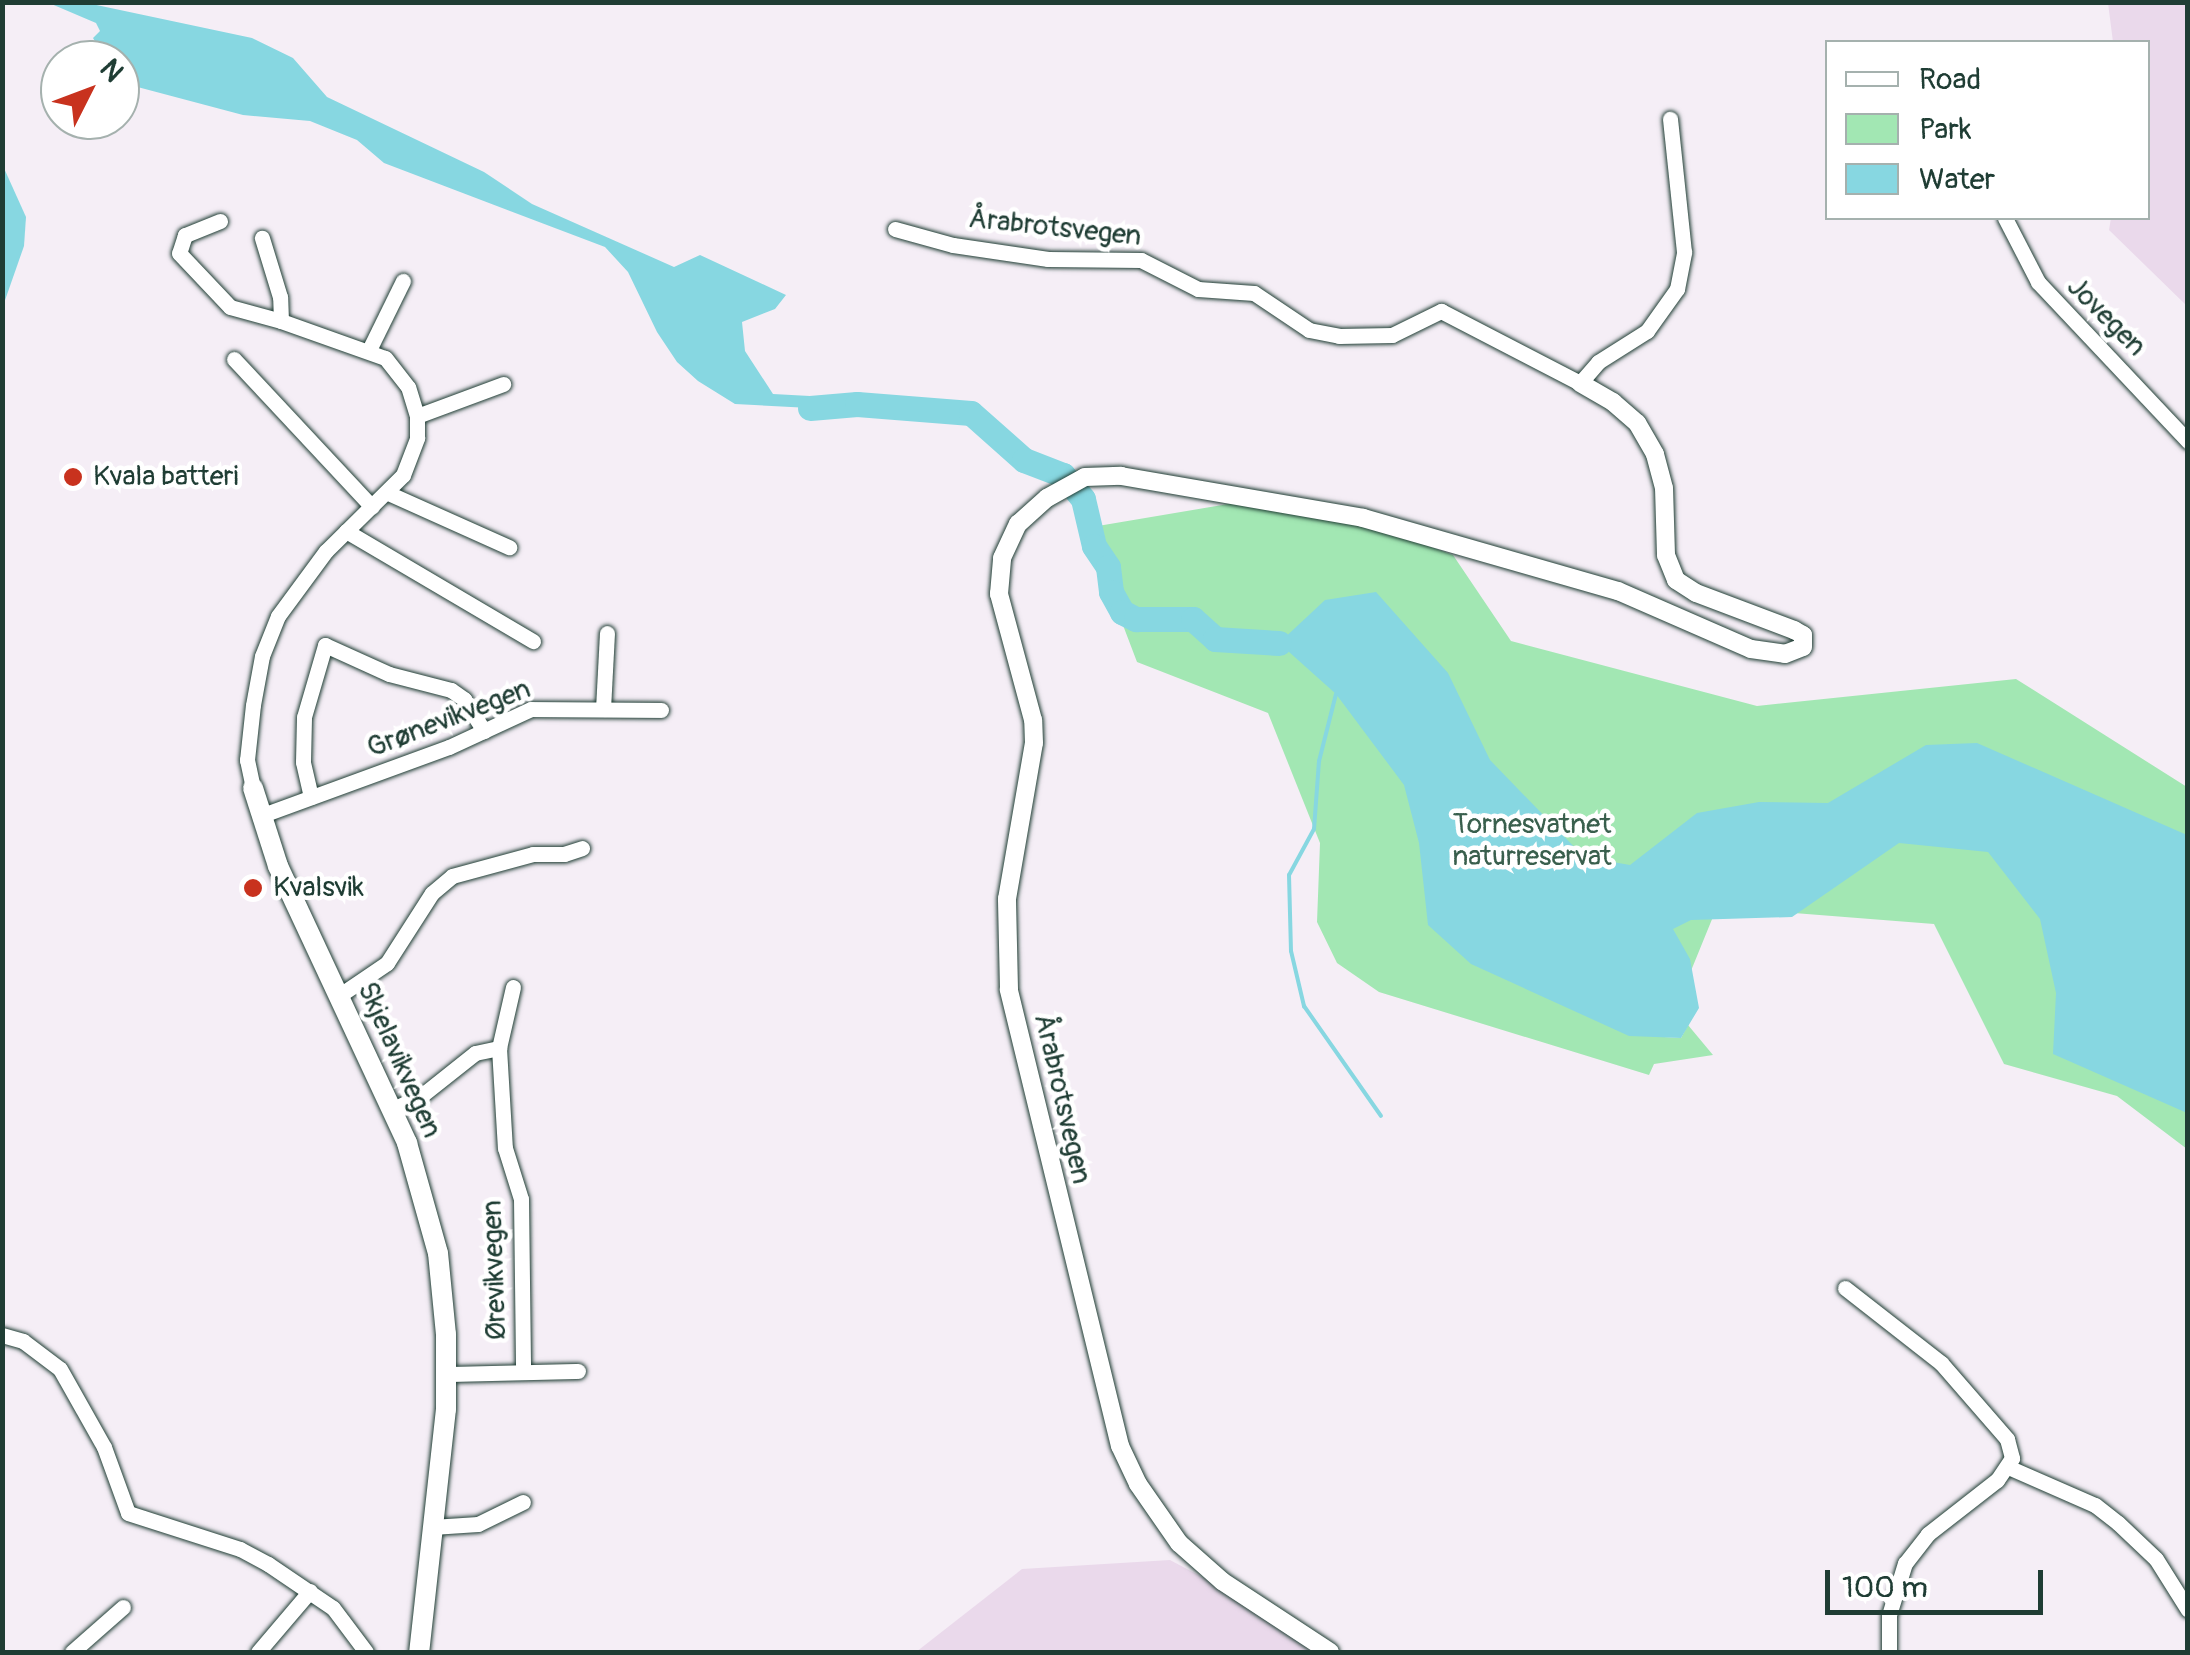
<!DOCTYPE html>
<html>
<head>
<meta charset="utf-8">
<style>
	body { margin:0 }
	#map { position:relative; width:2190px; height:1655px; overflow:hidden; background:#f5eef6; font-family:Pangolin,sans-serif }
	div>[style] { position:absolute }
	.built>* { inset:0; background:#ead9eb }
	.green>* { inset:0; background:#a2e7b3 }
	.water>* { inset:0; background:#87d7e1 }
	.stream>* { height:4px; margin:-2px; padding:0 2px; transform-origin:2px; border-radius:2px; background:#87d7e1 }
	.river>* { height:25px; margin:-12.5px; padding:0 12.5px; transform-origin:12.5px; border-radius:12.5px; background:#87d7e1 }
	.roads { filter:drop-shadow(0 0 2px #1f3d34) drop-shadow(0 0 2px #1f3d34) }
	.minor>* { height:15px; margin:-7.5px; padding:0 7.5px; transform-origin:7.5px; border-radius:7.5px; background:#fff }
	.tertiary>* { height:18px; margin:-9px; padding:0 9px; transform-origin:9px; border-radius:9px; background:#fff }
	.secondary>* { height:20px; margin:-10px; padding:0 10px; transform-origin:10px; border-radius:10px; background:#fff }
	.dots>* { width:28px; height:28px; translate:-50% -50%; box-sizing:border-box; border:5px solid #fff; border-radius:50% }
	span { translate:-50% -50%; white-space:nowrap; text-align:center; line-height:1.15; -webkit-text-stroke:9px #fff; paint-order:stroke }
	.street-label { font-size:28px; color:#1f3d34 }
	.poi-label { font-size:28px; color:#1f3d34 }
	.left { translate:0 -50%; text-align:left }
	.park-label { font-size:28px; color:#395f4d }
	.frame { position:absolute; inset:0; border:5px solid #1f3d34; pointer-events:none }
	.legend { position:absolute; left:1825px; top:40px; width:325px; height:180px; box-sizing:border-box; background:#fff; border:2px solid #a5b1ae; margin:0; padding:12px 18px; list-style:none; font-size:30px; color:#1f3d34 }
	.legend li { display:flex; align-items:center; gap:20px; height:50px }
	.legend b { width:50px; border:2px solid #a5b1ae }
	.north { position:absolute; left:40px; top:40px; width:100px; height:100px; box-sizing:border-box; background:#fff; border:2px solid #a5b1ae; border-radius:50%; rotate:48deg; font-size:28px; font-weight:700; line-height:40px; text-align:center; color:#1f3d34 }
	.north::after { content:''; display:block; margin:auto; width:35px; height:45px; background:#c8321e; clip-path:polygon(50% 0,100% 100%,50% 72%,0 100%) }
	.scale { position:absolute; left:1825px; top:1570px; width:218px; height:45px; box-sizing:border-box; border:5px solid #1f3d34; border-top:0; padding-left:12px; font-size:30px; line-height:35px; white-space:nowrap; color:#1f3d34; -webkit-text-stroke:8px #fff; paint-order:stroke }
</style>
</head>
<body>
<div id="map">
	<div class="built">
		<i style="clip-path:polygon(2108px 3px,2187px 3px,2187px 306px,2109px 230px,2111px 218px,2148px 218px,2148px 42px,2113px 42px)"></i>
		<i style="clip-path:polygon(1170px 1560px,1268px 1612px,1332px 1652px,916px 1652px,1022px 1569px)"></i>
	</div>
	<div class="green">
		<i style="clip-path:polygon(1246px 501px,1355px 519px,1453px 555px,1511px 641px,1757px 706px,2016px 679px,2187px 787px,2187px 1149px,2117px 1096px,2004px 1064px,1934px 924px,1717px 907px,1664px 1037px,1681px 1038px,1688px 1025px,1713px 1055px,1654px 1064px,1649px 1075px,1379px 992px,1337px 963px,1317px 922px,1320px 843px,1268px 713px,1137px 662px,1086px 528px)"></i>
	</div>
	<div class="water">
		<i style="clip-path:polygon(49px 3px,87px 3px,252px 38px,293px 58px,327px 97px,484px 172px,532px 204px,674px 267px,700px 255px,786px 295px,775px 309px,742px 322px,745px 351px,773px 394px,810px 396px,810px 408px,735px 404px,698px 381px,677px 362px,657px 332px,628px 272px,605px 247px,384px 163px,357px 140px,310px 121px,243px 115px,130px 85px,120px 75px,120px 60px,106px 60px,93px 38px,100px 31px,96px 23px)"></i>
		<i style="clip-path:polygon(3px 166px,26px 217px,24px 246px,3px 306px)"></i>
		<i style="clip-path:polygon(1376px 592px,1448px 673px,1490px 760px,1584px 857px,1630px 865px,1697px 813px,1759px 802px,1828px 803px,1926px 745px,1977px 743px,2187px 835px,2187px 1113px,2053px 1054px,2056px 993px,2040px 919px,1988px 852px,1899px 843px,1792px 917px,1691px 920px,1673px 929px,1690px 959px,1699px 1008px,1681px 1038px,1629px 1036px,1471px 964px,1428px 925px,1419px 843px,1404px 785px,1336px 694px,1279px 643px,1325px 600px)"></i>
	</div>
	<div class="stream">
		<i style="left:1336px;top:694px;width:69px;rotate:104.2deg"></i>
		<i style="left:1319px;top:761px;width:68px;rotate:94.2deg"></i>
		<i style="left:1314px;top:829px;width:52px;rotate:118.5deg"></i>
		<i style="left:1289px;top:875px;width:76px;rotate:88.5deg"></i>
		<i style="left:1291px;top:951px;width:57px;rotate:76.7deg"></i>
		<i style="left:1304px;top:1006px;width:134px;rotate:55deg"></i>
	</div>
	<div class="river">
		<i style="left:810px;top:408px;width:47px;rotate:-4.9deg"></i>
		<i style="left:857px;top:404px;width:114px;rotate:4.5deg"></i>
		<i style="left:971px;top:413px;width:71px;rotate:41.6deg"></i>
		<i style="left:1024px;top:460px;width:42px;rotate:21deg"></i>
		<i style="left:1063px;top:475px;width:31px;rotate:50deg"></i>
		<i style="left:1083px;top:499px;width:48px;rotate:76.8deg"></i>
		<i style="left:1094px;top:546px;width:25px;rotate:56deg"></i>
		<i style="left:1108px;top:567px;width:25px;rotate:83deg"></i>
		<i style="left:1111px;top:592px;width:23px;rotate:61deg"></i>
		<i style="left:1122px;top:612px;width:16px;rotate:27deg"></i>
		<i style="left:1136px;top:619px;width:57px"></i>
		<i style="left:1193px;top:619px;width:30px;rotate:42deg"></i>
		<i style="left:1215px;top:639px;width:64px;rotate:3.6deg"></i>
	</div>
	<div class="roads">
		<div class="minor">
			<i style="left:2005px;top:218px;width:72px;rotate:62.7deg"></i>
			<i style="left:2038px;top:282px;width:219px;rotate:46.7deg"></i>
			<i style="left:220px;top:221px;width:38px;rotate:158deg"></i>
			<i style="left:185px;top:235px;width:19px;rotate:108deg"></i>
			<i style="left:179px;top:253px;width:74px;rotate:46.6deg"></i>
			<i style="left:230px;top:307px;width:53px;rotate:15.4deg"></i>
			<i style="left:281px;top:321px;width:24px;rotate:-92deg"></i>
			<i style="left:280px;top:297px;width:62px;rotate:-107deg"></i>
			<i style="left:895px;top:229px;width:60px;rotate:15.4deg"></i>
			<i style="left:953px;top:245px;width:96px;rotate:8.4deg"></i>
			<i style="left:1048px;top:259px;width:93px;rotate:0.6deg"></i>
			<i style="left:1141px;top:260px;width:64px;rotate:27deg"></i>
			<i style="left:1198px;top:289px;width:56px;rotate:4.1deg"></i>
			<i style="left:1254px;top:293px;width:66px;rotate:33.9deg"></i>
			<i style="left:1309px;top:330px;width:31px;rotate:11deg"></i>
			<i style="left:1339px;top:336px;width:53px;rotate:-1.1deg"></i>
			<i style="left:1392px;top:335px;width:55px;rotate:-26.1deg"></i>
			<i style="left:1441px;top:311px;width:157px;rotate:27.4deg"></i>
			<i style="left:1580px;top:383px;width:28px;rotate:-49deg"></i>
			<i style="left:1598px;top:362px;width:58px;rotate:-32.3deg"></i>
			<i style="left:1647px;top:331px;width:52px;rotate:-54.5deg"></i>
			<i style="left:1677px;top:289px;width:38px;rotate:-79deg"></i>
			<i style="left:1684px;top:252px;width:134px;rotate:-96deg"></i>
			<i style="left:369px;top:350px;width:77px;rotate:-63.8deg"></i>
			<i style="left:234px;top:359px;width:202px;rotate:47deg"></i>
			<i style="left:417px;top:416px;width:92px;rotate:-20.4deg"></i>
			<i style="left:388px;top:493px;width:133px;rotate:24.1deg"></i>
			<i style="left:346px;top:531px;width:217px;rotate:30.5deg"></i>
			<i style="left:603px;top:709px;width:76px;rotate:-87deg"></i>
			<i style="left:253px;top:788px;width:29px;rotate:-102deg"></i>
			<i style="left:247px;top:760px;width:55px;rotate:-83.8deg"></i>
			<i style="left:253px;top:705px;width:50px;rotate:-79.6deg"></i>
			<i style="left:262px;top:656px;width:43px;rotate:-68.2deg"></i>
			<i style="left:278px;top:616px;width:81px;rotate:-53.6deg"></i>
			<i style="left:326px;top:551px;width:108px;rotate:-44.6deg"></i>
			<i style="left:403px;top:475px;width:40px;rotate:-69deg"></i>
			<i style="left:417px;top:438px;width:22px;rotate:-90deg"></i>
			<i style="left:417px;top:416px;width:30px;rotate:-107deg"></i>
			<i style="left:408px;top:387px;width:37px;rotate:-128deg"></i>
			<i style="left:385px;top:358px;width:110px;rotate:-160.4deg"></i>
			<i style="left:311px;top:797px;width:36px;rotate:-103deg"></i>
			<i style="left:303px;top:762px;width:45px;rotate:-88.7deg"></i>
			<i style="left:304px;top:717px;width:75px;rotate:-73.7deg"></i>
			<i style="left:325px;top:645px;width:70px;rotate:24.4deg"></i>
			<i style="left:389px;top:674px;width:64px;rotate:14.5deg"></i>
			<i style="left:451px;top:690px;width:16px;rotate:35deg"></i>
			<i style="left:464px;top:699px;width:38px;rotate:58deg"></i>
			<i style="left:260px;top:816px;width:201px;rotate:-20.1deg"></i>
			<i style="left:449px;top:747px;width:90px;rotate:-24.9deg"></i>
			<i style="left:531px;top:709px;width:130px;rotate:0.4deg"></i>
			<i style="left:513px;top:987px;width:63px;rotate:102.9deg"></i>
			<i style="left:499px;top:1048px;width:100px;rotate:86.6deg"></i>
			<i style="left:505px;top:1148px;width:53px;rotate:72.6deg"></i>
			<i style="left:521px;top:1199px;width:172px;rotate:89.3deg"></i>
			<i style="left:340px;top:995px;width:57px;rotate:-34.2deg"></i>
			<i style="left:387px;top:963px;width:83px;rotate:-57.3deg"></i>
			<i style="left:432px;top:893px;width:26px;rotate:-40deg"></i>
			<i style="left:452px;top:876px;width:84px;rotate:-15.2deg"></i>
			<i style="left:533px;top:854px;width:31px"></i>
			<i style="left:564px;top:854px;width:19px;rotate:-18deg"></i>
			<i style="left:393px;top:1109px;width:31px;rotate:-25deg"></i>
			<i style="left:421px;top:1096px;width:69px;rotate:-38.5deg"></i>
			<i style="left:475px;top:1053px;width:25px;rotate:-12deg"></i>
			<i style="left:1845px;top:1288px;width:122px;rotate:38deg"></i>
			<i style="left:1941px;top:1363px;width:101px;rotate:49deg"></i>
			<i style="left:2007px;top:1439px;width:20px;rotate:75deg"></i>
			<i style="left:2012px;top:1458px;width:27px;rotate:124deg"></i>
			<i style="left:1997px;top:1480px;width:88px;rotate:142deg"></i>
			<i style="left:1928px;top:1534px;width:37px;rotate:128deg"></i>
			<i style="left:1905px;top:1563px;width:54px;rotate:107.1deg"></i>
			<i style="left:1889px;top:1615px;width:37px;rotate:90deg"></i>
			<i style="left:2px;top:1335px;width:22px;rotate:16deg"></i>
			<i style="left:23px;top:1341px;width:46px;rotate:37.1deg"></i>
			<i style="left:60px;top:1369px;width:90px;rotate:60.6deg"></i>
			<i style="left:104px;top:1447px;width:70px;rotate:70deg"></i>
			<i style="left:128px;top:1513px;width:118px;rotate:17.8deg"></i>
			<i style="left:240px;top:1549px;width:32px;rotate:28deg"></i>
			<i style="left:268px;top:1564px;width:78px;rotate:34.1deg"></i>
			<i style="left:333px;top:1608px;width:55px;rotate:53.1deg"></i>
			<i style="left:447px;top:1374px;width:131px;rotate:-1.3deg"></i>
			<i style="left:2008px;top:1467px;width:95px;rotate:23.6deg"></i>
			<i style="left:2095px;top:1505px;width:29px;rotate:38deg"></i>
			<i style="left:2118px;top:1523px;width:52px;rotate:43.5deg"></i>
			<i style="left:2156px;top:1559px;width:60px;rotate:57.9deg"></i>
			<i style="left:432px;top:1527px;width:46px;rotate:-3.7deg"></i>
			<i style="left:478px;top:1524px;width:50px;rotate:-26.1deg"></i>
			<i style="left:72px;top:1652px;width:68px;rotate:-41.4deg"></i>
			<i style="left:258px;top:1652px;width:80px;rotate:-49.6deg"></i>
		</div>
		<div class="tertiary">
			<i style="left:1330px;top:1652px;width:129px;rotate:-146.7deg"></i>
			<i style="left:1222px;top:1581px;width:57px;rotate:-138.5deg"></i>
			<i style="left:1179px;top:1543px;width:72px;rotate:-124.8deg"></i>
			<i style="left:1138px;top:1484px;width:42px;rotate:-115.3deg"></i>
			<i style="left:1120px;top:1446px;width:470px;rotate:-103.7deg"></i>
			<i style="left:1009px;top:989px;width:90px;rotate:-91.3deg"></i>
			<i style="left:1007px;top:899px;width:158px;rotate:-80.2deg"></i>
			<i style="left:1034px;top:743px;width:23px;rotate:-92deg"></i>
			<i style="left:1033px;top:720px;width:131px;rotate:-105.1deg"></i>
			<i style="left:999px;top:594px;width:36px;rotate:-85deg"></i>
			<i style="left:1002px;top:558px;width:38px;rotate:-65deg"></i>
			<i style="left:1018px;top:524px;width:39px;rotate:-42deg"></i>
			<i style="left:1047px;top:498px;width:43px;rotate:-28.9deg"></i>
			<i style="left:1085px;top:477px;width:36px;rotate:-2deg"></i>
			<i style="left:1121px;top:476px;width:246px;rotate:9.8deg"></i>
			<i style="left:1363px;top:518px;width:265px;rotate:16deg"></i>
			<i style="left:1618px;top:591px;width:145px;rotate:23.6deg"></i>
			<i style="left:1751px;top:649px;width:34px;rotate:8deg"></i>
			<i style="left:1785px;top:654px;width:19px;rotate:-21deg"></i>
			<i style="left:1803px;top:647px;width:12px;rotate:-90deg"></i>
			<i style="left:1803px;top:635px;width:10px;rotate:-151deg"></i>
			<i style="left:1794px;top:630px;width:105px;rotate:-159.3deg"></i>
			<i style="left:1696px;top:593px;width:24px;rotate:-147deg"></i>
			<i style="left:1676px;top:580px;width:27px;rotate:-112deg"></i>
			<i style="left:1666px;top:555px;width:67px;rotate:-91.7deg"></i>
			<i style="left:1664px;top:488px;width:35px;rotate:-105deg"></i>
			<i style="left:1655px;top:454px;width:36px;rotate:-120deg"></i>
			<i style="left:1637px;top:423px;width:32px;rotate:-139deg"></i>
			<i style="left:1613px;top:402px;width:38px;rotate:-150deg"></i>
		</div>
		<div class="secondary">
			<i style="left:253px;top:788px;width:82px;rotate:72.2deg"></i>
			<i style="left:278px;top:866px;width:306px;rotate:65deg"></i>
			<i style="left:407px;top:1143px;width:114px;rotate:74.3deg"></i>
			<i style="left:438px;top:1253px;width:81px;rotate:84.4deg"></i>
			<i style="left:446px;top:1334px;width:75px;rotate:90deg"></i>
			<i style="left:446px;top:1409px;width:244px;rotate:96.3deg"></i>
		</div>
	</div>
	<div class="dots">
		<i style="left:73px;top:477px;background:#c8321e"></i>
		<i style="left:253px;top:888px;background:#c8321e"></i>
	</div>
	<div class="street-label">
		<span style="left:1055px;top:228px;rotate:6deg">Årabrotsvegen</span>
		<span style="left:2106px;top:317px;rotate:45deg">Jovegen</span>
		<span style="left:449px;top:719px;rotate:-21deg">Grønevikvegen</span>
		<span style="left:399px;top:1060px;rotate:66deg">Skjelavikvegen</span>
		<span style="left:1062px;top:1099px;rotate:77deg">Årabrotsvegen</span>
		<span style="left:495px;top:1270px;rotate:-92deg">Ørevikvegen</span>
	</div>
	<div class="poi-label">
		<span class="left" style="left:93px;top:477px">Kvala batteri</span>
		<span class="left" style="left:273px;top:888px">Kvalsvik</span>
	</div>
	<div class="park-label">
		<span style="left:1532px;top:841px">Tornesvatnet<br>naturreservat</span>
	</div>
	<div class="frame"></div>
	<ul class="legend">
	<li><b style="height:12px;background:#fff"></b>Road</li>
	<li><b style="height:28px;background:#a2e7b3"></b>Park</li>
	<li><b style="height:28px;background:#87d7e1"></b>Water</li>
	</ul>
	<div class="north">N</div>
	<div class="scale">100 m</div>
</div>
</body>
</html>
